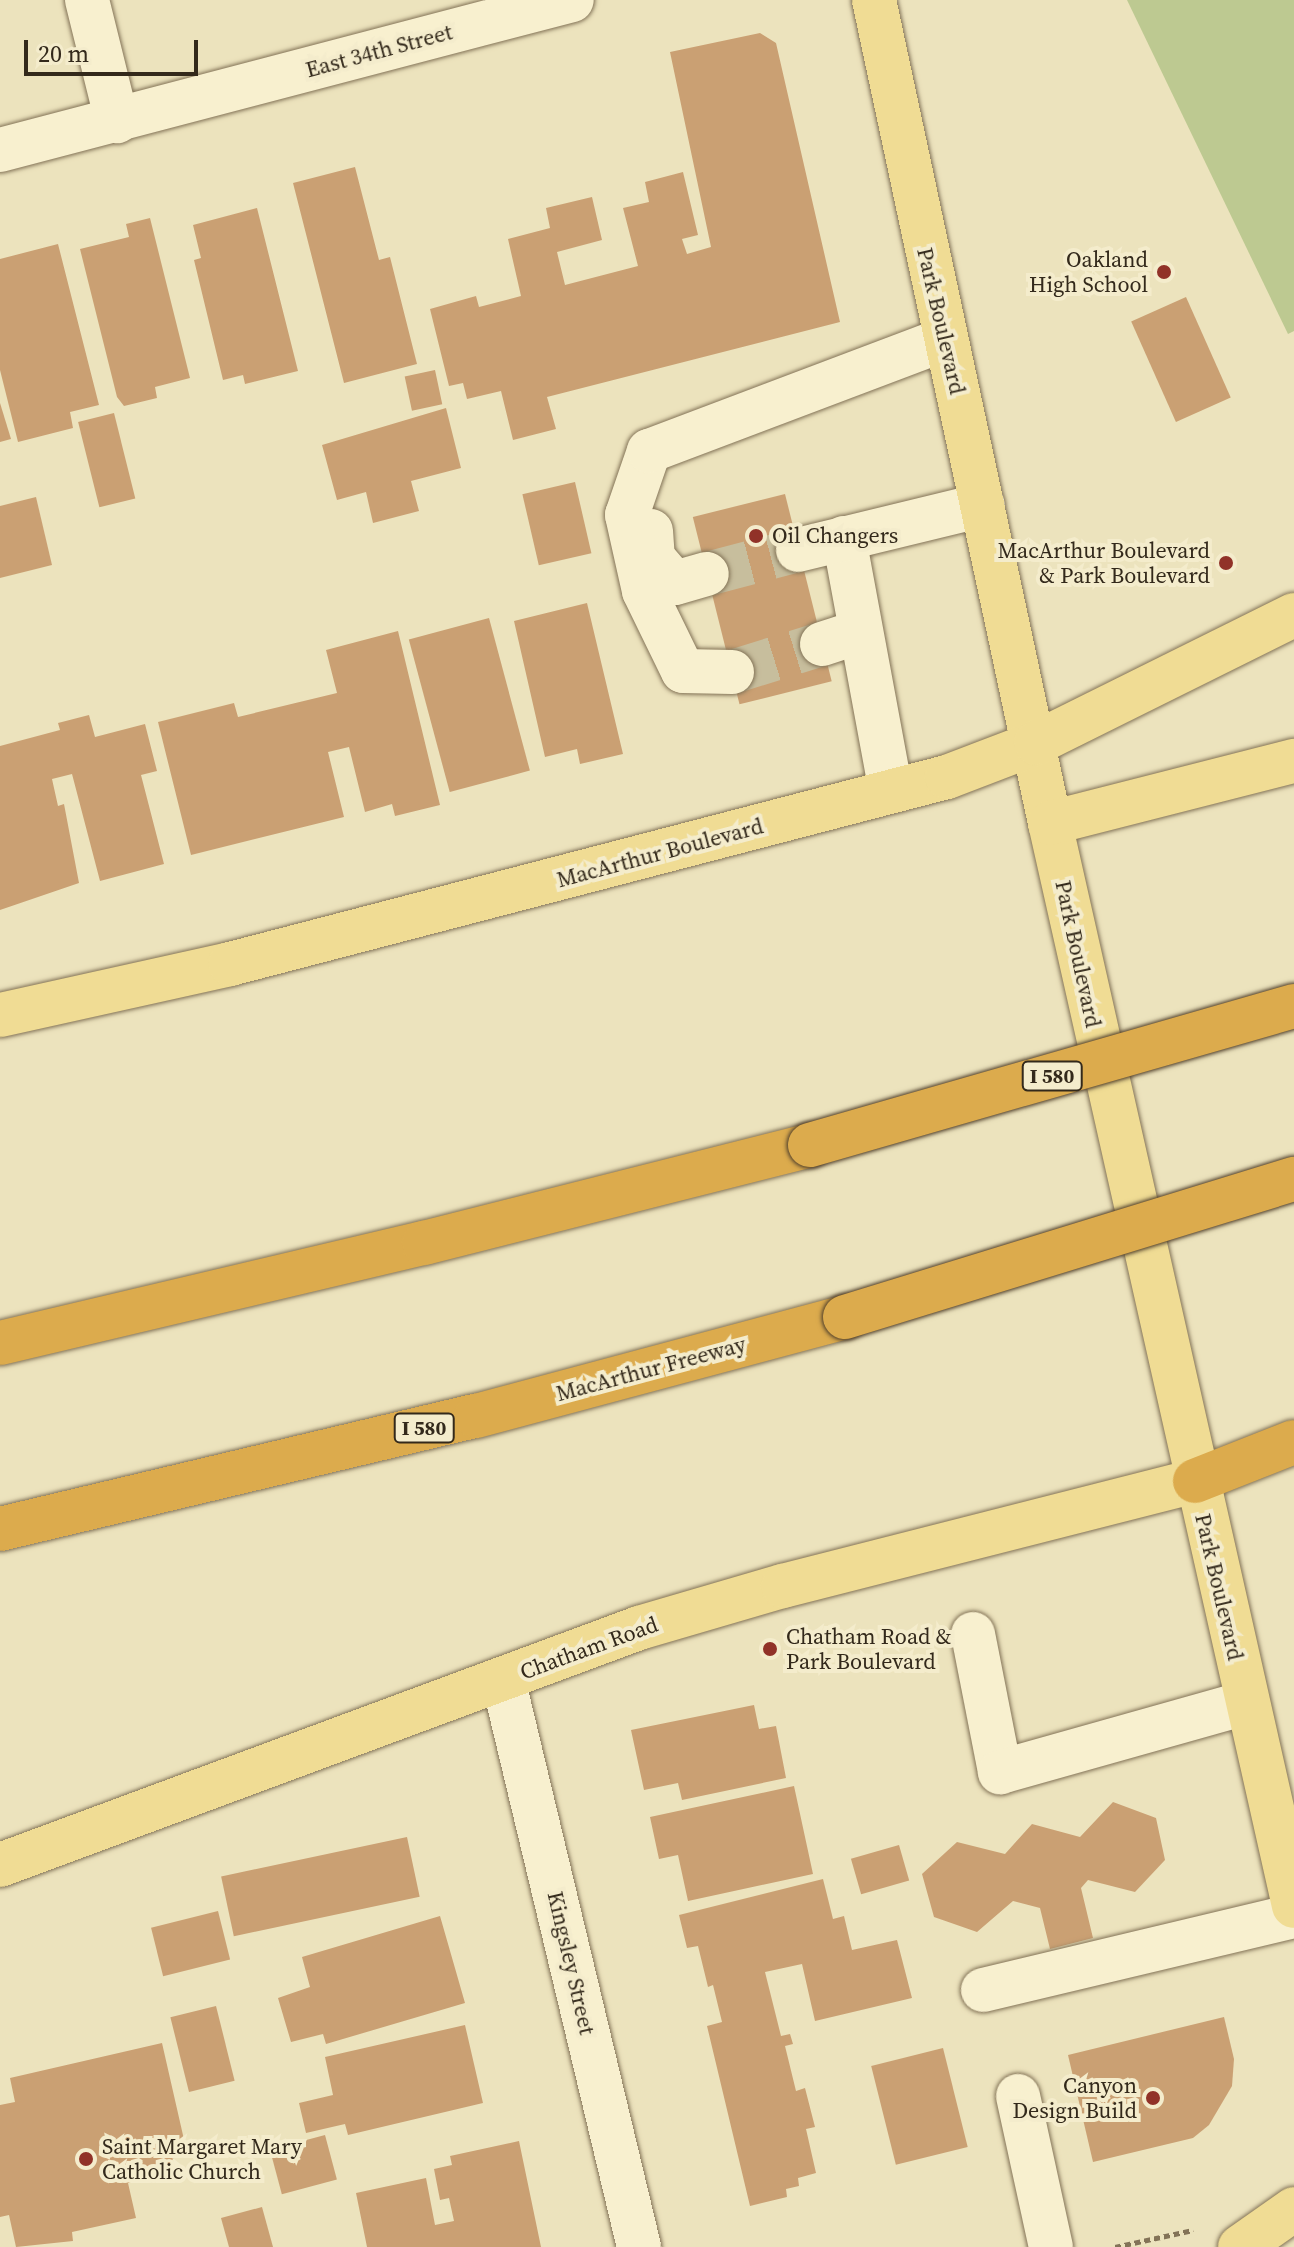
<!DOCTYPE html>
<html>
<head>
<meta charset="utf-8">
<style>
	body { margin:0 }
	#map { position:relative; width:1294px; height:2247px; overflow:hidden; background:#ece3bd; font-family:"Source Serif 4",serif }
	div>[style] { position:absolute }
	.green>* { inset:0; background:#bdc991 }
	.building>* { inset:0; background:#caa073; transform-origin:0 0 }
	.minor-tunnel>* { height:44px; margin-top:-22px; transform-origin:0; background:repeating-linear-gradient(90deg,#c7be9d 0 44px,transparent 0 66px) }
	.path>* { height:5px; margin-top:-2.5px; transform-origin:0; background:repeating-linear-gradient(90deg,#837357 0 6px,transparent 0 10px) }
	.roads { filter:drop-shadow(0 0 2px #837357) drop-shadow(0 0 2px #837357) }
	.minor>* { height:44px; margin:-22px; padding:0 22px; transform-origin:22px; border-radius:22px; background:#f8f0cf }
	.major>* { height:44px; margin:-22px; padding:0 22px; transform-origin:22px; border-radius:22px; background:#f0dc94 }
	.highway>* { height:44px; margin:-22px; padding:0 22px; transform-origin:22px; border-radius:22px; background:#dcab4d }
	.bridges { filter:drop-shadow(0 0 2px #51402b) drop-shadow(0 0 2px #51402b) }
	.highway-bridge>* { height:44px; margin:-22px; padding:0 22px; transform-origin:22px; border-radius:22px; background:#dcab4d }
	.dots>* { width:22px; height:22px; translate:-50% -50%; box-sizing:border-box; border:4px solid #f4eccc; border-radius:50% }
	span { translate:-50% -50%; white-space:nowrap; text-align:center; line-height:1.15; -webkit-text-stroke:8px #f4eccc; paint-order:stroke }
	.shield-label span { padding:2px 6px; background:#f4eccc; border:2px solid; border-radius:6px; -webkit-text-stroke-width:0 }
	.shield-label { font-size:20px; color:#33291b; font-weight:700 }
	.street-label { font-size:22px; color:#33291b }
	.poi-label { font-size:22px; color:#33291b }
	.right { translate:-100% -50%; text-align:right }
	.left { translate:0 -50%; text-align:left }
	.scale { position:absolute; left:24px; top:40px; width:174px; height:36px; box-sizing:border-box; border:4px solid #33291b; border-top:0; padding-left:10px; font-size:24px; line-height:28px; white-space:nowrap; color:#33291b; -webkit-text-stroke:6px #f4eccc; paint-order:stroke }
</style>
</head>
<body>
<div id="map">
	<div class="green">
		<i style="clip-path:polygon(1127px 0,1294px 0,1294px 331px,1288px 334px)"></i>
	</div>
	<div class="building">
		<i style="clip-path:polygon(760px 33px,776px 43px,840px 322px,547px 397px,556px 429px,513px 440px,501px 391px,467px 399px,463px 383px,449px 386px,430px 309px,476px 296px,479px 307px,521px 296px,508px 239px,550px 228px,546px 208px,592px 197px,602px 240px,557px 252px,565px 285px,638px 266px,623px 208px,649px 202px,645px 182px,683px 172px,698px 235px,682px 239px,687px 254px,711px 247px,670px 52px)"></i>
		<i style="clip-path:polygon(355px 167px,379px 260px,390px 257px,417px 364px,344px 383px,293px 183px)"></i>
		<i style="clip-path:polygon(257px 208px,298px 371px,245px 384px,243px 375px,223px 380px,194px 260px,201px 258px,193px 225px)"></i>
		<i style="clip-path:polygon(150px 218px,190px 378px,155px 387px,157px 398px,124px 406px,117px 397px,80px 249px,129px 237px,126px 224px)"></i>
		<i style="clip-path:polygon(58px 244px,99px 405px,70px 412px,73px 428px,18px 442px,0 370px,0 259px)"></i>
		<i style="left:1186px;top:297px;width:110px;height:60px;rotate:66deg"></i>
		<i style="left:435px;top:370px;width:35px;height:31px;rotate:78deg"></i>
		<i style="clip-path:polygon(0 403px,11px 439px,0 442px)"></i>
		<i style="clip-path:polygon(446px 408px,461px 468px,411px 481px,419px 511px,373px 523px,366px 492px,337px 500px,322px 445px)"></i>
		<i style="left:114px;top:413px;width:88px;height:37px;rotate:76deg"></i>
		<i style="left:575px;top:482px;width:73px;height:54px;rotate:77deg"></i>
		<i style="left:785px;top:494px;width:193px;height:95px;rotate:76deg"></i>
		<i style="clip-path:polygon(36px 497px,52px 565px,0 578px,0 506px)"></i>
		<i style="clip-path:polygon(587px 603px,623px 754px,580px 764px,577px 749px,545px 757px,514px 621px)"></i>
		<i style="left:489px;top:618px;width:158px;height:83px;rotate:75deg"></i>
		<i style="clip-path:polygon(398px 631px,440px 805px,395px 816px,392px 804px,365px 812px,349px 747px,328px 752px,344px 817px,191px 855px,158px 722px,234px 703px,238px 717px,337px 693px,326px 650px)"></i>
		<i style="clip-path:polygon(89px 715px,95px 737px,145px 724px,157px 771px,141px 775px,164px 864px,100px 881px,72px 774px,52px 779px,58px 806px,64px 804px,79px 883px,0 910px,0 746px,60px 730px,58px 723px)"></i>
		<i style="clip-path:polygon(754px 1705px,759px 1729px,776px 1726px,786px 1778px,682px 1800px,678px 1783px,644px 1790px,631px 1730px)"></i>
		<i style="clip-path:polygon(794px 1786px,813px 1874px,688px 1901px,678px 1855px,659px 1859px,650px 1817px)"></i>
		<i style="clip-path:polygon(1113px 1802px,1156px 1818px,1165px 1860px,1135px 1892px,1088px 1880px,1081px 1888px,1093px 1938px,1050px 1949px,1040px 1908px,1013px 1901px,977px 1932px,934px 1917px,922px 1874px,957px 1842px,1005px 1854px,1032px 1824px,1080px 1837px)"></i>
		<i style="left:407px;top:1837px;width:61px;height:190px;rotate:78deg"></i>
		<i style="left:899px;top:1845px;width:37px;height:50px;rotate:74deg"></i>
		<i style="clip-path:polygon(823px 1879px,833px 1919px,844px 1916px,852px 1950px,897px 1940px,912px 1998px,815px 2021px,802px 1964px,765px 1972px,781px 2036px,790px 2034px,793px 2044px,785px 2046px,796px 2091px,805px 2088px,815px 2127px,806px 2129px,816px 2173px,798px 2178px,799px 2186px,786px 2189px,787px 2197px,750px 2206px,707px 2026px,722px 2022px,713px 1985px,708px 1987px,698px 1946px,687px 1948px,679px 1915px)"></i>
		<i style="left:218px;top:1911px;width:50px;height:69px;rotate:76deg"></i>
		<i style="clip-path:polygon(440px 1916px,465px 2003px,326px 2044px,323px 2034px,291px 2042px,278px 1998px,310px 1987px,302px 1957px)"></i>
		<i style="left:216px;top:2006px;width:77px;height:47px;rotate:76deg"></i>
		<i style="clip-path:polygon(1224px 2017px,1234px 2059px,1232px 2086px,1209px 2125px,1193px 2138px,1093px 2162px,1068px 2055px)"></i>
		<i style="clip-path:polygon(465px 2025px,483px 2103px,348px 2135px,345px 2124px,306px 2133px,299px 2103px,333px 2095px,325px 2057px)"></i>
		<i style="clip-path:polygon(162px 2043px,185px 2144px,161px 2174px,128px 2183px,136px 2218px,72px 2232px,73px 2241px,16px 2247px,9px 2215px,0 2217px,0 2105px,15px 2102px,10px 2078px)"></i>
		<i style="left:943px;top:2048px;width:102px;height:74px;rotate:76deg"></i>
		<i style="left:325px;top:2135px;width:46px;height:57px;rotate:75deg"></i>
		<i style="clip-path:polygon(519px 2141px,541px 2247px,367px 2247px,356px 2193px,426px 2178px,435px 2225px,454px 2221px,449px 2198px,440px 2200px,434px 2169px,452px 2165px,450px 2156px)"></i>
		<i style="clip-path:polygon(262px 2207px,273px 2247px,229px 2247px,221px 2218px)"></i>
	</div>
	<div class="minor-tunnel">
		<i style="left:707px;top:574px;width:94px;rotate:-14.8deg"></i>
		<i style="left:732px;top:672px;width:94px;rotate:-17.3deg"></i>
	</div>
	<div class="path">
		<i style="left:1115px;top:2247px;width:80px;rotate:-12.3deg"></i>
	</div>
	<div class="roads">
		<div class="minor">
			<i style="left:87px;top:0;width:125px;rotate:76.1deg"></i>
			<i style="left:0;top:150px;width:591px;rotate:-14.69deg"></i>
			<i style="left:651px;top:531px;width:27px;rotate:86deg"></i>
			<i style="left:653px;top:558px;width:33px;rotate:49deg"></i>
			<i style="left:675px;top:583px;width:33px;rotate:-16deg"></i>
			<i style="left:844px;top:538px;width:257px;rotate:79.5deg"></i>
			<i style="left:798px;top:550px;width:190px;rotate:-13.7deg"></i>
			<i style="left:822px;top:644px;width:39px;rotate:-18deg"></i>
			<i style="left:732px;top:672px;width:49px;rotate:-178.8deg"></i>
			<i style="left:683px;top:671px;width:89px;rotate:-116deg"></i>
			<i style="left:644px;top:591px;width:78px;rotate:-102.6deg"></i>
			<i style="left:627px;top:515px;width:68px;rotate:-71deg"></i>
			<i style="left:649px;top:451px;width:316px;rotate:-20.7deg"></i>
			<i style="left:973px;top:1634px;width:141px;rotate:78.9deg"></i>
			<i style="left:1000px;top:1772px;width:255px;rotate:-15.7deg"></i>
			<i style="left:503px;top:1679px;width:584px;rotate:76.53deg"></i>
			<i style="left:983px;top:1990px;width:320px;rotate:-13.4deg"></i>
			<i style="left:1018px;top:2096px;width:155px;rotate:77.7deg"></i>
		</div>
		<div class="major">
			<i style="left:874px;top:0;width:842px;rotate:77.93deg"></i>
			<i style="left:1050px;top:823px;width:1110px;rotate:77.3deg"></i>
			<i style="left:1050px;top:823px;width:252px;rotate:-14.3deg"></i>
			<i style="left:0;top:1015px;width:236px;rotate:-12.5deg"></i>
			<i style="left:230px;top:964px;width:741px;rotate:-14.62deg"></i>
			<i style="left:947px;top:777px;width:95px;rotate:-20.9deg"></i>
			<i style="left:1036px;top:743px;width:288px;rotate:-26.4deg"></i>
			<i style="left:0;top:1865px;width:682px;rotate:-20.35deg"></i>
			<i style="left:639px;top:1628px;width:150px;rotate:-16.3deg"></i>
			<i style="left:783px;top:1586px;width:425px;rotate:-14.3deg"></i>
			<i style="left:1240px;top:2247px;width:66px;rotate:-35.1deg"></i>
		</div>
		<div class="highway">
			<i style="left:0;top:1343px;width:436px;rotate:-13.3deg"></i>
			<i style="left:424px;top:1243px;width:398px;rotate:-14.2deg"></i>
			<i style="left:1195px;top:1481px;width:106px;rotate:-21.5deg"></i>
			<i style="left:0;top:1529px;width:489px;rotate:-13.4deg"></i>
			<i style="left:476px;top:1416px;width:382px;rotate:-15deg"></i>
		</div>
	</div>
	<div class="bridges">
		<div class="highway-bridge">
			<i style="left:810px;top:1145px;width:504px;rotate:-16.02deg"></i>
			<i style="left:845px;top:1317px;width:470px;rotate:-17.1deg"></i>
		</div>
	</div>
	<div class="dots">
		<i style="left:1164px;top:272px;background:#913228"></i>
		<i style="left:756px;top:536px;background:#913228"></i>
		<i style="left:1226px;top:563px;background:#913228"></i>
		<i style="left:770px;top:1649px;background:#913228"></i>
		<i style="left:1153px;top:2098px;background:#913228"></i>
		<i style="left:86px;top:2159px;background:#913228"></i>
	</div>
	<div class="shield-label">
		<span style="left:1052px;top:1076px">I 580</span>
		<span style="left:424px;top:1428px">I 580</span>
	</div>
	<div class="street-label">
		<span style="left:379px;top:51px;rotate:-15deg">East 34th Street</span>
		<span style="left:941px;top:321px;rotate:77deg">Park Boulevard</span>
		<span style="left:660px;top:853px;rotate:-15deg">MacArthur Boulevard</span>
		<span style="left:1078px;top:954px;rotate:78deg">Park Boulevard</span>
		<span style="left:651px;top:1369px;rotate:-15deg">MacArthur Freeway</span>
		<span style="left:1219px;top:1587px;rotate:77deg">Park Boulevard</span>
		<span style="left:589px;top:1648px;rotate:-20deg">Chatham Road</span>
		<span style="left:571px;top:1963px;rotate:77deg">Kingsley Street</span>
	</div>
	<div class="poi-label">
		<span class="right" style="left:1148px;top:272px">Oakland<br>High School</span>
		<span class="left" style="left:772px;top:536px">Oil Changers</span>
		<span class="right" style="left:1210px;top:563px">MacArthur Boulevard<br>&amp; Park Boulevard</span>
		<span class="left" style="left:786px;top:1649px">Chatham Road &amp;<br>Park Boulevard</span>
		<span class="right" style="left:1137px;top:2098px">Canyon<br>Design Build</span>
		<span class="left" style="left:102px;top:2159px">Saint Margaret Mary<br>Catholic Church</span>
	</div>
	<div class="scale">20 m</div>
</div>
</body>
</html>
